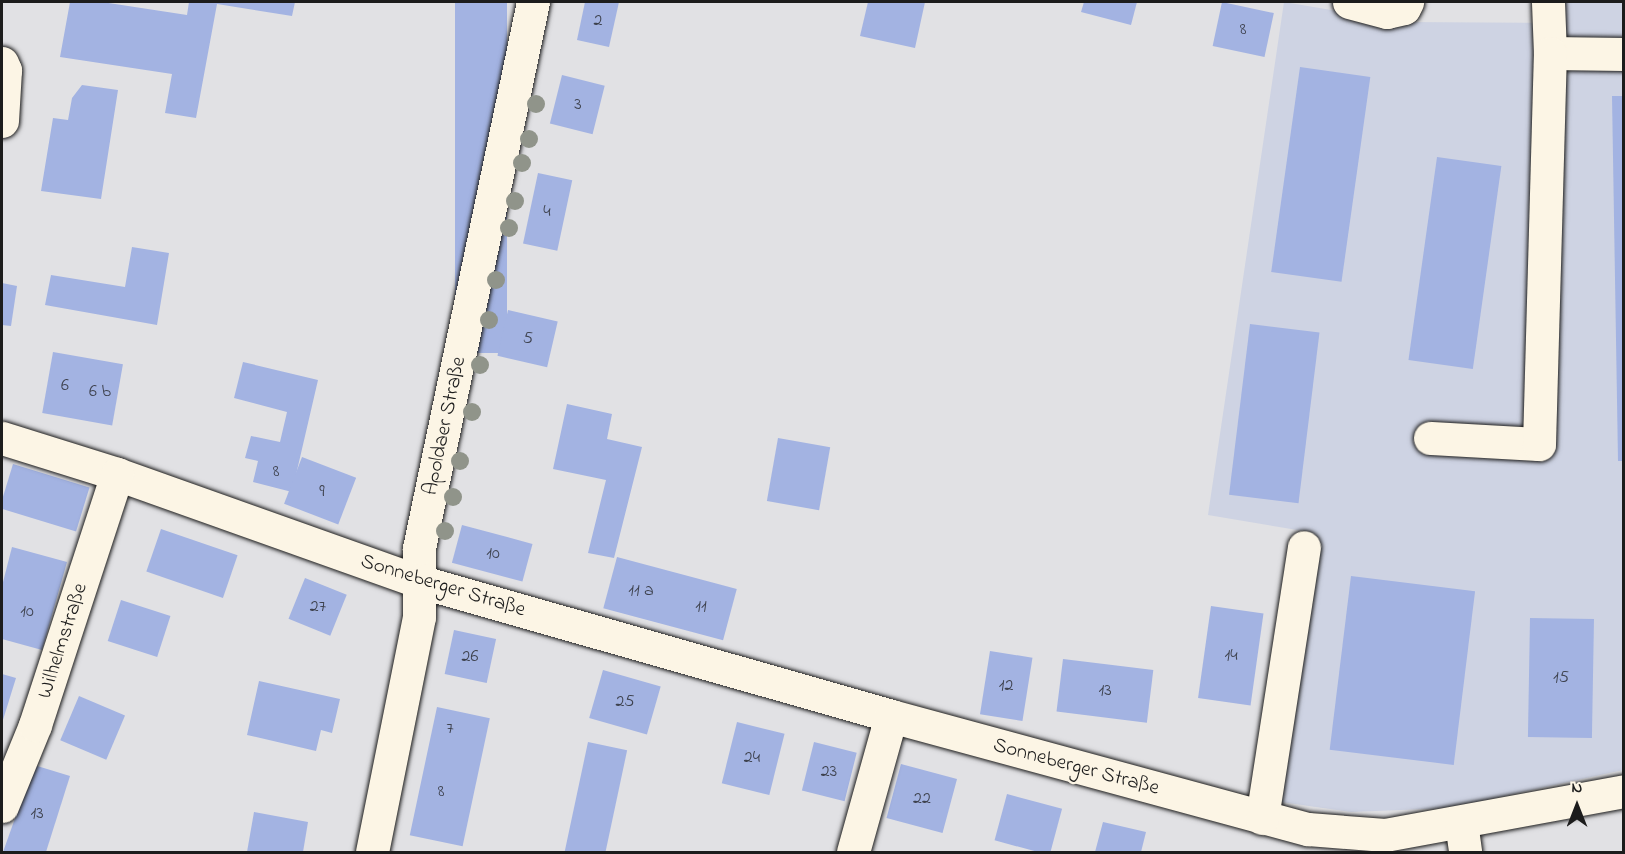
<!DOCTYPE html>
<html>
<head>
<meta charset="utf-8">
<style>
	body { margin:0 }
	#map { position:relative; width:1625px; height:854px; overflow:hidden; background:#e1e1e4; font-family:"Indie Flower",sans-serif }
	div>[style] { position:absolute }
	.built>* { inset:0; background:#ced3e3 }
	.building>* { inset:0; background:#a3b3e2; transform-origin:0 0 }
	.roads { filter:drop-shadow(0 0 2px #1c1c1c) drop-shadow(0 0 2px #1c1c1c) }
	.minor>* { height:33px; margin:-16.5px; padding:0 16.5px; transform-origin:16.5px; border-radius:16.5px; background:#fcf5e5 }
	.trees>* { width:18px; height:18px; margin:-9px; border-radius:50%; background:#90948a }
	span { translate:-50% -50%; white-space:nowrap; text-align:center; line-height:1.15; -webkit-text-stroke:4.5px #fcf5e5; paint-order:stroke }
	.number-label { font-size:18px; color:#3e424e }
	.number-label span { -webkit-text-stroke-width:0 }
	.street-label { font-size:21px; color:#1c1c1c }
	.frame { position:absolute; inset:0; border:3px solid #1c1c1c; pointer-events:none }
	.north { position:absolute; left:1547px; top:776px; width:60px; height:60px; -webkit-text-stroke:4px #fcf5e5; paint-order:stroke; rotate:0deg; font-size:16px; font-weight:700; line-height:24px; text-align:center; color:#1c1c1c }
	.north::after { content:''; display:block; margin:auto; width:21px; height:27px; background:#1c1c1c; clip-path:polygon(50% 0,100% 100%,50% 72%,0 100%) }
</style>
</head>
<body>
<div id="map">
	<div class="built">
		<i style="clip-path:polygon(1284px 2px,1402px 22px,1551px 23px,1551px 2px,1623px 2px,1623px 770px,1450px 808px,1351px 812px,1281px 802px,1309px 532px,1208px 515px)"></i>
	</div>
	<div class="building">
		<i style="clip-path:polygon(70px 2px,102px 2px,187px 15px,189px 2px,295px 2px,292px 16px,217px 4px,196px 118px,165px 113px,172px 74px,60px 57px)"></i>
		<i style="left:455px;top:2px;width:52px;height:351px"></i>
		<i style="clip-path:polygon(585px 2px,619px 2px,609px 47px,577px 40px)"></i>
		<i style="clip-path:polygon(868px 2px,925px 2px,915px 48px,860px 36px)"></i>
		<i style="clip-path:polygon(1084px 2px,1137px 2px,1131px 25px,1081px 12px)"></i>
		<i style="left:1222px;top:2px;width:53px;height:45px;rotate:12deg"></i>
		<i style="left:1300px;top:67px;width:71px;height:207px;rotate:8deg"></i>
		<i style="left:562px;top:75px;width:44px;height:50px;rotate:14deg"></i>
		<i style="clip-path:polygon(82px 85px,118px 90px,101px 199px,41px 191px,53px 118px,68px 120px,72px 98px)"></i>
		<i style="clip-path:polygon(1612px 96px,1623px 96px,1623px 461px,1618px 461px)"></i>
		<i style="left:1437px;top:157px;width:65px;height:205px;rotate:8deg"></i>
		<i style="left:538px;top:173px;width:35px;height:72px;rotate:12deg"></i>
		<i style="clip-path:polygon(132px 247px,169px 253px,157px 325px,45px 305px,51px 275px,125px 287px)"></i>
		<i style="clip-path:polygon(2px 283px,17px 286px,11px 326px,2px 325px)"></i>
		<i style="left:508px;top:310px;width:51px;height:47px;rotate:13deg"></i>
		<i style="left:1250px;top:324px;width:70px;height:172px;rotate:7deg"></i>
		<i style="left:53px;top:352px;width:71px;height:62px;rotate:10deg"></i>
		<i style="clip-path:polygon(243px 362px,318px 380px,292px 492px,253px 482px,258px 461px,245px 458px,251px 436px,280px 442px,287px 412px,234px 398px)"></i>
		<i style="clip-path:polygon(567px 404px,612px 414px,607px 439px,642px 447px,614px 558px,588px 553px,606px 480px,553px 469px)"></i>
		<i style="left:778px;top:438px;width:53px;height:64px;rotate:10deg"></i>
		<i style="left:302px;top:457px;width:58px;height:50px;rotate:21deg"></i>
		<i style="left:13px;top:464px;width:80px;height:46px;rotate:17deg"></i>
		<i style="left:462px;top:525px;width:73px;height:39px;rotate:15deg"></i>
		<i style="left:161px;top:529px;width:81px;height:45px;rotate:19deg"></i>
		<i style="clip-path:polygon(12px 547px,67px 562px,42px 650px,2px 639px,2px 586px)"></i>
		<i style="left:617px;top:557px;width:124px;height:53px;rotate:15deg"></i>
		<i style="left:1351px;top:576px;width:125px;height:175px;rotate:7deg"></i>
		<i style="left:305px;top:578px;width:45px;height:44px;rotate:22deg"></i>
		<i style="left:121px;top:600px;width:52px;height:43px;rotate:18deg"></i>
		<i style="left:1211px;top:606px;width:53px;height:93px;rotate:8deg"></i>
		<i style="left:1530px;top:618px;width:64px;height:119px;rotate:1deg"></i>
		<i style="left:454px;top:630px;width:43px;height:45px;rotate:12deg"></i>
		<i style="left:990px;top:651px;width:43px;height:64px;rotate:9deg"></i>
		<i style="left:1063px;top:659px;width:91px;height:53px;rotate:7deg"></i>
		<i style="left:603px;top:670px;width:60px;height:50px;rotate:16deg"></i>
		<i style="clip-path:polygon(2px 674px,16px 678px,2px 723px)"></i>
		<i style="clip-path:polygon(259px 681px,340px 699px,332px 733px,321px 730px,316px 751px,247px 735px)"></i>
		<i style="left:79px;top:696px;width:50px;height:48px;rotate:23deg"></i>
		<i style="left:437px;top:707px;width:54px;height:131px;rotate:12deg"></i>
		<i style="left:737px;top:722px;width:49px;height:63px;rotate:14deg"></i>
		<i style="left:588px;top:742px;width:40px;height:112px;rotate:12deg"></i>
		<i style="left:814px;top:742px;width:44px;height:50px;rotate:14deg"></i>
		<i style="left:901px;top:764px;width:58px;height:56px;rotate:15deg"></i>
		<i style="clip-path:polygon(34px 765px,70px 776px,46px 852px,3px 852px)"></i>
		<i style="left:1007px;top:794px;width:57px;height:48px;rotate:15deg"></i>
		<i style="clip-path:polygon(254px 812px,308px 822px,303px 852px,247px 852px)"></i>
		<i style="clip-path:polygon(1103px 822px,1146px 832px,1141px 852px,1095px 852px)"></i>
	</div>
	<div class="roads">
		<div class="minor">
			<i style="left:1349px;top:2px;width:39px;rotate:15deg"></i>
			<i style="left:1387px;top:12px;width:17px;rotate:-13deg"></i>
			<i style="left:1404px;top:8px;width:7px;rotate:-63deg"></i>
			<i style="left:1548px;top:2px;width:51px;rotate:87.8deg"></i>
			<i style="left:1550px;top:53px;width:74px;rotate:0.8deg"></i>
			<i style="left:2px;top:63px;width:8px;rotate:67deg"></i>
			<i style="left:5px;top:70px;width:51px;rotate:93.4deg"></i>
			<i style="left:2px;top:438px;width:121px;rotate:17.4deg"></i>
			<i style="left:117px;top:474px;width:319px;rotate:19.6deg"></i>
			<i style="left:418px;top:581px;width:492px;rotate:15.9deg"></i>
			<i style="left:891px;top:716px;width:432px;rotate:15.2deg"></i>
			<i style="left:1308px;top:829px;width:77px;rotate:4.5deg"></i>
			<i style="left:1385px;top:835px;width:243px;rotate:-10.4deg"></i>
			<i style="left:1430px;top:438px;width:109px;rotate:3.2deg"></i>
			<i style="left:1539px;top:444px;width:391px;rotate:-88.4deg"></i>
			<i style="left:2px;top:806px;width:87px;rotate:-67.8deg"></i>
			<i style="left:35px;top:725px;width:264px;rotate:-71.9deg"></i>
			<i style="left:1262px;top:818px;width:274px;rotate:-81.2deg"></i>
			<i style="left:1461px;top:822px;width:30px;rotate:82deg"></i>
			<i style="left:372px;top:852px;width:240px;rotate:-78.7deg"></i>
			<i style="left:419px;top:617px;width:69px;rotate:-90deg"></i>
			<i style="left:419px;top:548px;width:558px;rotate:-78.21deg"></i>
			<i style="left:853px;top:852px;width:141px;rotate:-74.4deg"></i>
		</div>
	</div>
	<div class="trees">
		<i style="left:536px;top:104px"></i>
		<i style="left:529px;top:139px"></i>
		<i style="left:522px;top:163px"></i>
		<i style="left:515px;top:201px"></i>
		<i style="left:509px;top:228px"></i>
		<i style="left:496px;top:280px"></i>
		<i style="left:489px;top:320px"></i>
		<i style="left:480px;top:365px"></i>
		<i style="left:472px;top:412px"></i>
		<i style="left:460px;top:461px"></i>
		<i style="left:453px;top:497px"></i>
		<i style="left:445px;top:531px"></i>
	</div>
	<div class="number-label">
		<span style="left:598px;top:21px">2</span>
		<span style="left:1243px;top:30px">8</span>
		<span style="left:578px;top:105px">3</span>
		<span style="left:547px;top:212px">4</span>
		<span style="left:528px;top:339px">5</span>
		<span style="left:65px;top:386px">6</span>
		<span style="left:100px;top:392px">6 b</span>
		<span style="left:276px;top:472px">8</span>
		<span style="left:322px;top:492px">9</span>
		<span style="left:493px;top:554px">10</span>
		<span style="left:641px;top:591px">11 a</span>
		<span style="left:318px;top:607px">27</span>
		<span style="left:701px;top:607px">11</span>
		<span style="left:27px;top:612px">10</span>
		<span style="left:1231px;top:656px">14</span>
		<span style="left:470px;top:657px">26</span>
		<span style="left:1561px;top:678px">15</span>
		<span style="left:1006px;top:686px">12</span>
		<span style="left:1105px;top:691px">13</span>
		<span style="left:625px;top:702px">25</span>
		<span style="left:450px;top:729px">7</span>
		<span style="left:752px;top:758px">24</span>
		<span style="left:829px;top:772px">23</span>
		<span style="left:441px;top:792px">8</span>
		<span style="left:922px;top:799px">22</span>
		<span style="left:37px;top:814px">13</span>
	</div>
	<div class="street-label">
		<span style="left:445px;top:426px;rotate:-78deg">Apoldaer Straße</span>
		<span style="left:443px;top:586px;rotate:17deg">Sonneberger Straße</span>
		<span style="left:63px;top:641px;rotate:-72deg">Wilhelmstraße</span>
		<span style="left:1076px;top:767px;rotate:15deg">Sonneberger Straße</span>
	</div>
	<div class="frame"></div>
	<div class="north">N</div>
</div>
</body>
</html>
